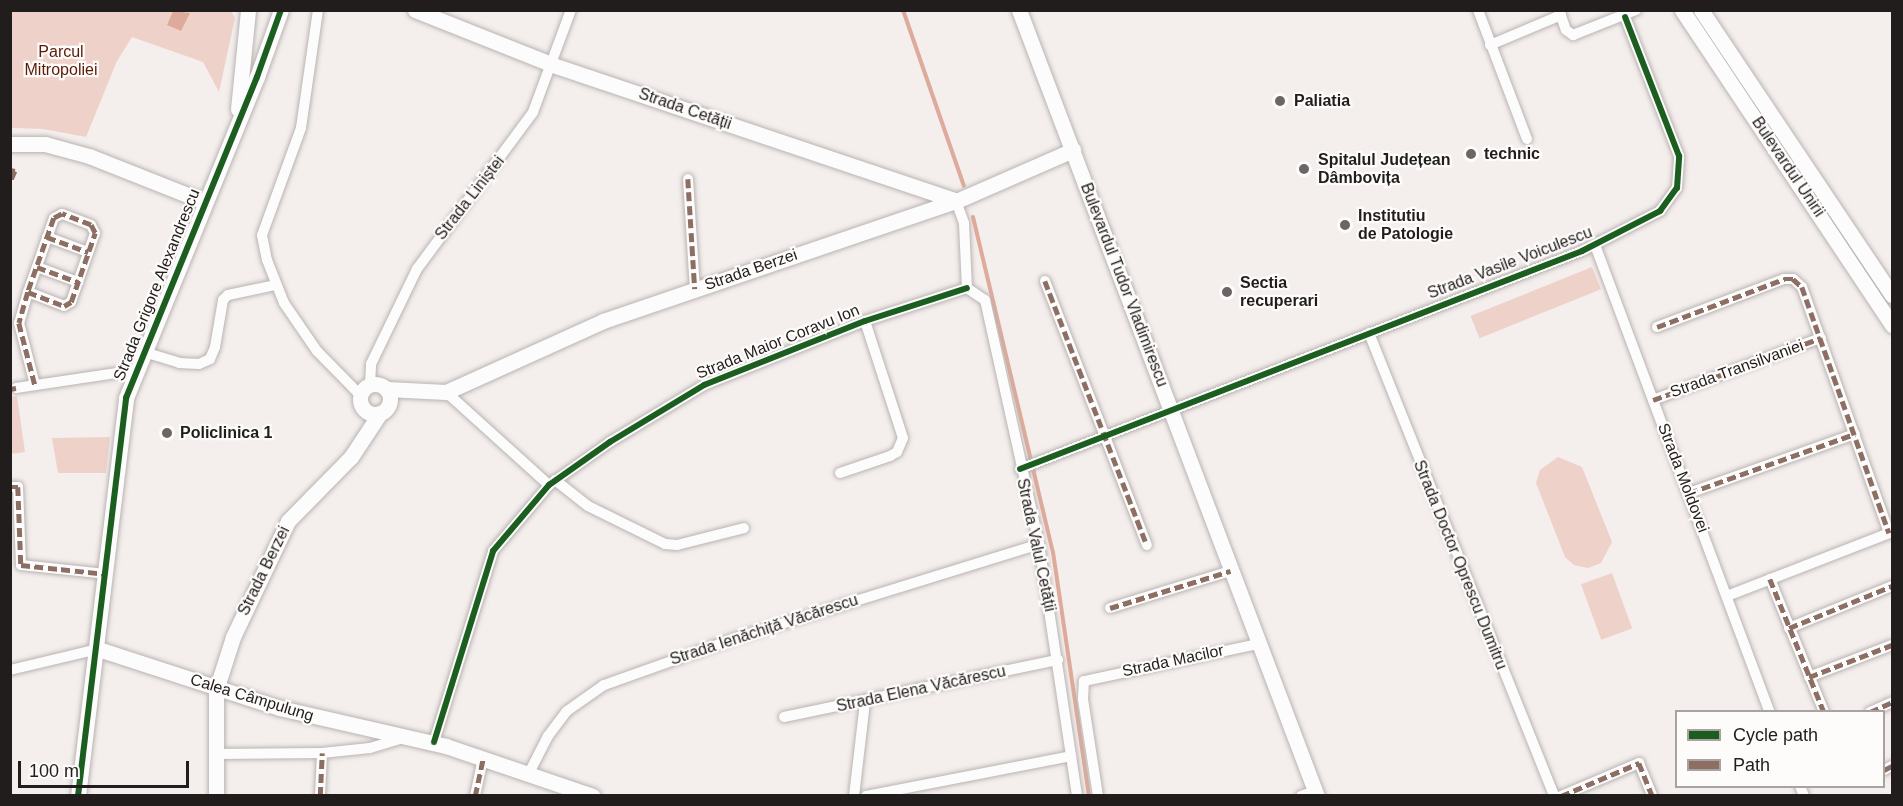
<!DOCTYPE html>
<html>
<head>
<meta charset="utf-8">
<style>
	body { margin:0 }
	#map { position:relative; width:1903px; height:806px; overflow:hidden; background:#f4eeec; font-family:Helvetica,sans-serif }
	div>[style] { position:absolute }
	.green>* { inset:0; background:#eed2ca; transform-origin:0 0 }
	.water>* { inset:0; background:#deaa9b }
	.stream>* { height:4px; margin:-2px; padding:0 2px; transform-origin:2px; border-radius:2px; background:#deaa9b }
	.roads { filter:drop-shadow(0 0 2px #b9b4b2) drop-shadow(0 0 2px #b9b4b2) }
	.street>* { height:10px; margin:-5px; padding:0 5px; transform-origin:5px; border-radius:5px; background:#fdfcfc }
	.secondary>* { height:15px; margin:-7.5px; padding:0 7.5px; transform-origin:7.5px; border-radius:7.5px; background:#fdfcfc }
	.secondary>.ring { margin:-7.5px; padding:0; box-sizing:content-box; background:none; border:15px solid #fdfcfc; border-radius:50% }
	.quiet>* { height:4.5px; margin-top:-2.25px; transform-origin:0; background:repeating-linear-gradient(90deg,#8d6e63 0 9px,transparent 0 13.5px) }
	.cycleway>* { height:6px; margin:-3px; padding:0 3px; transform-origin:3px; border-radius:3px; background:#1b5e20 }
	.dots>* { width:16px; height:16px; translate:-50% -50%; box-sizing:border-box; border:3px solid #fefcfb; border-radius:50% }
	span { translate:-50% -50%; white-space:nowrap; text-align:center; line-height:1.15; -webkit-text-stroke:4.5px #fefcfb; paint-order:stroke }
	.park-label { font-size:16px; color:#5b1b06 }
	.poi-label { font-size:16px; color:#211d1c; font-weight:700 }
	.left { translate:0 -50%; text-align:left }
	.street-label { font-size:16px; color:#211d1c }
	.frame { position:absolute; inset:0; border:12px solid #211d1c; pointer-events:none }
	.legend { position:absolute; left:1675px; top:710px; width:210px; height:78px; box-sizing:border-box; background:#fefcfb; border:2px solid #a6a3a2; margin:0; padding:8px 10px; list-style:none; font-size:18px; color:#211d1c }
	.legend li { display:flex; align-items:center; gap:12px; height:30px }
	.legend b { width:30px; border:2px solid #a6a3a2 }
	.scale { position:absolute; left:18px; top:761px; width:171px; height:27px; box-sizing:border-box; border:3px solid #211d1c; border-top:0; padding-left:8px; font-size:18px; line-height:21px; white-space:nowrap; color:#211d1c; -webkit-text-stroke:4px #fefcfb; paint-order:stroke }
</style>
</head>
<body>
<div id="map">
	<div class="green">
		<i style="clip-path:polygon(231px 10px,235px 18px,219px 92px,203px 62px,132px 37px,117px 61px,86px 137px,43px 129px,11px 128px,11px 11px)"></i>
		<i style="left:1592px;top:267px;width:24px;height:131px;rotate:68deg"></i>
		<i style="clip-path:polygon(17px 396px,25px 452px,11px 454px,11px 397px)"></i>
		<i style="clip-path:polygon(110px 437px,106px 473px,58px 473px,52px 438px)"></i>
		<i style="clip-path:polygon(1558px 457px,1582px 467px,1612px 542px,1601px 563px,1588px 568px,1574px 565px,1565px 557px,1536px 483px,1540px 470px)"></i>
		<i style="left:1612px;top:573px;width:59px;height:33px;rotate:70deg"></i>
	</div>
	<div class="water">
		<i style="clip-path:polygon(173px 11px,190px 13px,181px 31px,167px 25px)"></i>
	</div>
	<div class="stream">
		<i style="left:903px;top:10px;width:186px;rotate:70.9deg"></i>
		<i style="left:973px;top:217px;width:344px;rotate:76.6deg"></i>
		<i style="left:1053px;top:552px;width:247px;rotate:81.6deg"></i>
	</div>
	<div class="roads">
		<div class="street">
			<i style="left:318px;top:10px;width:119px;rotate:98.2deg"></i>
			<i style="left:301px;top:128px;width:114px;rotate:110deg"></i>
			<i style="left:262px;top:235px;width:25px;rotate:79deg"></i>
			<i style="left:267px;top:260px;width:46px;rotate:68.4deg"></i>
			<i style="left:284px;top:303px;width:58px;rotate:55.5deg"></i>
			<i style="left:317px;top:351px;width:63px;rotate:45.6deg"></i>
			<i style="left:1478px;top:10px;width:138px;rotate:69.2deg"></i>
			<i style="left:1559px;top:10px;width:21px;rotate:71deg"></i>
			<i style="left:1566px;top:30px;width:9px;rotate:36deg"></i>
			<i style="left:1573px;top:35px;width:68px;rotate:-21.6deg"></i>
			<i style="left:1490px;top:45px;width:77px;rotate:-22.9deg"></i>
			<i style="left:688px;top:179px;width:110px;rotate:86.4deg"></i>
			<i style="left:956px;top:201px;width:23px;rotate:70deg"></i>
			<i style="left:964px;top:223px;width:65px;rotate:87.4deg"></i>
			<i style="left:47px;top:237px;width:44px;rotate:20.1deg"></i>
			<i style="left:1595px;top:245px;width:499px;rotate:69.5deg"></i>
			<i style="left:37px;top:267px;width:44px;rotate:20.1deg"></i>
			<i style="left:1045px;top:281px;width:283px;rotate:68.9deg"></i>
			<i style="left:967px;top:288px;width:22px;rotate:34deg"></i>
			<i style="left:985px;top:300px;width:250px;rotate:77.5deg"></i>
			<i style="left:1039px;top:544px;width:255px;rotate:81.4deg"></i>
			<i style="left:28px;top:292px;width:39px;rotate:21deg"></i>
			<i style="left:64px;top:306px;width:8px;rotate:-30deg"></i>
			<i style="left:71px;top:302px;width:73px;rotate:-70.8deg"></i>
			<i style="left:95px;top:233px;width:9px;rotate:-117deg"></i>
			<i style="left:91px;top:225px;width:31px;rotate:-159deg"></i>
			<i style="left:62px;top:214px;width:9px;rotate:153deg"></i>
			<i style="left:54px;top:218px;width:78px;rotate:109.4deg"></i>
			<i style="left:28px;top:292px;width:32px;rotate:106deg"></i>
			<i style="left:19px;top:323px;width:64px;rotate:75.5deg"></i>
			<i style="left:1657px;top:327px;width:136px;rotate:-20.7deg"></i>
			<i style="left:1784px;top:279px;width:9px"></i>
			<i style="left:1793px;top:279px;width:12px;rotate:42deg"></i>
			<i style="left:1802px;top:287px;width:261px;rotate:70.5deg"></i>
			<i style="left:1369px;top:333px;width:499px;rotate:68.2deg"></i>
			<i style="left:144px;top:352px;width:37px;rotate:17deg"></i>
			<i style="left:179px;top:363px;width:20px;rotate:3deg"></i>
			<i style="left:199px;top:364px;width:12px;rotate:-24deg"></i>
			<i style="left:210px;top:359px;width:13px;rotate:-67deg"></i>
			<i style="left:215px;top:347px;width:48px;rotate:-80.3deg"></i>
			<i style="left:223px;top:300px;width:7px;rotate:-45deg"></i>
			<i style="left:228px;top:295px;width:49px;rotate:-11.8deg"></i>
			<i style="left:370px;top:385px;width:21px;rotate:-87deg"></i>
			<i style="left:371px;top:364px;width:106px;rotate:-64.2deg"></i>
			<i style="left:417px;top:269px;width:195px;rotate:-53.5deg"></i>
			<i style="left:533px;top:112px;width:109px;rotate:-69.6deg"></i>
			<i style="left:16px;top:388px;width:121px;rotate:-8.5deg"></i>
			<i style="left:446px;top:392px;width:139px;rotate:42.1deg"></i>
			<i style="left:1653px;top:400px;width:179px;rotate:-20.3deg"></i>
			<i style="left:1020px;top:469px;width:603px;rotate:-21.2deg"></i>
			<i style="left:1582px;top:251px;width:88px;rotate:-27.1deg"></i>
			<i style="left:1660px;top:211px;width:29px;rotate:-54deg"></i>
			<i style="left:1677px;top:188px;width:32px;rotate:-86deg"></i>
			<i style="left:1679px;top:156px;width:149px;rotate:-111.2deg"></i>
			<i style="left:840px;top:473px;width:53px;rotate:-18.8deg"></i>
			<i style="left:890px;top:456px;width:8px;rotate:-30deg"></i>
			<i style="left:897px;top:452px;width:15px;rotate:-67deg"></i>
			<i style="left:903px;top:438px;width:123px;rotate:-108deg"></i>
			<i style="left:555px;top:480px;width:42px;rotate:38.2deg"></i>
			<i style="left:588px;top:506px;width:86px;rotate:26.3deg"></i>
			<i style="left:665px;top:544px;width:12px;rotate:5deg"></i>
			<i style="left:677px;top:545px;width:69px;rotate:-14.2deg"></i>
			<i style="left:10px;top:487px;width:8px"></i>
			<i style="left:18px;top:487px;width:78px;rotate:87.8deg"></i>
			<i style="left:21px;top:565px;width:85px;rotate:6deg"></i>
			<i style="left:1689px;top:493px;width:176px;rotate:-19.6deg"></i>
			<i style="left:1770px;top:579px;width:144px;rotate:67.9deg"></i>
			<i style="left:1727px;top:596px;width:177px;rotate:-21.2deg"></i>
			<i style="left:1110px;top:608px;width:126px;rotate:-17.1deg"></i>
			<i style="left:1789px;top:628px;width:111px;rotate:-22.2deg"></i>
			<i style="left:10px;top:670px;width:90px;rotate:-13.4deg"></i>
			<i style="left:1809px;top:677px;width:89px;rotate:-21.1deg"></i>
			<i style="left:1870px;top:712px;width:24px;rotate:-24deg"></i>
			<i style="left:784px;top:717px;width:280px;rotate:-11.8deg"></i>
			<i style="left:434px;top:742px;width:200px;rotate:-72.8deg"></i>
			<i style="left:493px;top:551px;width:87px;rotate:-49.7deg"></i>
			<i style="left:549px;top:485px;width:75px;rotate:-35.2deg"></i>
			<i style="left:610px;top:442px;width:110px;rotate:-31.2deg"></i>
			<i style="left:704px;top:385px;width:173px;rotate:-21.7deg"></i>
			<i style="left:865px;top:321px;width:107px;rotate:-17.9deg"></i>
			<i style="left:216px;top:754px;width:106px;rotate:-0.5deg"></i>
			<i style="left:322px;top:753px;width:48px;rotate:-5.9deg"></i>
			<i style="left:370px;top:748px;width:39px;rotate:-17deg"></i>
			<i style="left:1884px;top:770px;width:9px;rotate:-27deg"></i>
			<i style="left:529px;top:773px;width:42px;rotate:-62.8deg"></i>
			<i style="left:548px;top:736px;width:31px;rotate:-53deg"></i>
			<i style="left:567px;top:711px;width:45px;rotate:-35.1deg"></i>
			<i style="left:604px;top:685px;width:143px;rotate:-19.6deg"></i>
			<i style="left:739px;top:637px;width:314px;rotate:-17.2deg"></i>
			<i style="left:1800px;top:786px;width:11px;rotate:68deg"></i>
			<i style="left:320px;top:796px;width:43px;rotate:-87.3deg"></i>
			<i style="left:475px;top:796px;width:39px;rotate:-78deg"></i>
			<i style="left:854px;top:796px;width:94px;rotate:-83.3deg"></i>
			<i style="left:866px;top:796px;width:209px;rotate:-11deg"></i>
			<i style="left:1098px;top:796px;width:98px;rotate:-98.8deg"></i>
			<i style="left:1083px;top:699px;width:18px;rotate:-87deg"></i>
			<i style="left:1084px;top:681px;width:178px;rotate:-12deg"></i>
			<i style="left:1301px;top:796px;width:15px;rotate:-20deg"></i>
			<i style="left:1561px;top:796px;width:85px;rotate:-22.9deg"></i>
			<i style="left:1639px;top:763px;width:35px;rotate:68deg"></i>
		</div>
		<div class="secondary">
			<i style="left:415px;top:10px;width:149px;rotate:21.7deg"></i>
			<i style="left:553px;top:65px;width:425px;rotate:18.6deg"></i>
			<i style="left:1019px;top:10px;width:841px;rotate:69.24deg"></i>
			<i style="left:1682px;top:10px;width:379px;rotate:56.3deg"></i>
			<i style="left:1701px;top:10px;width:343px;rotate:56.2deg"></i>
			<i style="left:238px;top:109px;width:100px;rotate:-84.2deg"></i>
			<i style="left:10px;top:144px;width:35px"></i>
			<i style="left:45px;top:144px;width:46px;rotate:15.3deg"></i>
			<i style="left:89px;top:156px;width:125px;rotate:21.6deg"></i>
			<i class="ring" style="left:360px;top:384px;width:15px;height:15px"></i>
			<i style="left:387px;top:389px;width:59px;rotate:2.9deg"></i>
			<i style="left:446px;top:392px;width:172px;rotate:-24.3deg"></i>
			<i style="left:603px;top:321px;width:373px;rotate:-18.8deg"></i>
			<i style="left:956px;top:201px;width:128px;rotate:-23.6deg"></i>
			<i style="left:98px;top:649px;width:191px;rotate:18deg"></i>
			<i style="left:280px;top:708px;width:170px;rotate:12.9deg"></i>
			<i style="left:446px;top:746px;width:155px;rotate:18.8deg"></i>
			<i style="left:78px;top:796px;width:401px;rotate:-83.1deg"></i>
			<i style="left:126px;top:398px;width:347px;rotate:-67.8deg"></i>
			<i style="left:257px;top:77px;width:71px;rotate:-70.3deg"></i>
			<i style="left:216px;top:796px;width:106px;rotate:-90deg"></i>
			<i style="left:216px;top:690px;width:56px;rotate:-72.2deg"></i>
			<i style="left:233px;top:637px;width:128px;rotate:-64.6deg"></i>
			<i style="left:288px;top:521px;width:90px;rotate:-45.5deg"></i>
			<i style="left:351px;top:457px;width:53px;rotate:-56.6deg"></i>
		</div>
	</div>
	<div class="quiet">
		<i style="left:10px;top:170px;width:5px;rotate:11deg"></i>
		<i style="left:15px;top:171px;width:13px;rotate:113deg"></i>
		<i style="left:688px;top:179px;width:110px;rotate:86.4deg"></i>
		<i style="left:47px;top:237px;width:44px;rotate:20.1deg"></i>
		<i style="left:37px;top:267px;width:44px;rotate:20.1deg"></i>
		<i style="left:1045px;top:281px;width:283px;rotate:68.9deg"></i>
		<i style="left:28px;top:292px;width:39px;rotate:21deg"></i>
		<i style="left:64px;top:306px;width:8px;rotate:-30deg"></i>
		<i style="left:71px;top:302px;width:73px;rotate:-70.8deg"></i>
		<i style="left:95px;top:233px;width:9px;rotate:-117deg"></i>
		<i style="left:91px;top:225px;width:31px;rotate:-159deg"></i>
		<i style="left:62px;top:214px;width:9px;rotate:153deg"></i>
		<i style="left:54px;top:218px;width:78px;rotate:109.4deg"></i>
		<i style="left:28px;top:292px;width:32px;rotate:106deg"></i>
		<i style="left:19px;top:323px;width:64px;rotate:75.5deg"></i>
		<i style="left:1657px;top:327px;width:136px;rotate:-20.7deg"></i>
		<i style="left:1784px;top:279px;width:9px"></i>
		<i style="left:1793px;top:279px;width:12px;rotate:42deg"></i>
		<i style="left:1802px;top:287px;width:261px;rotate:70.5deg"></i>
		<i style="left:10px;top:389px;width:6px;rotate:-9deg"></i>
		<i style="left:1653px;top:400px;width:179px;rotate:-20.3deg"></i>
		<i style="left:10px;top:487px;width:8px"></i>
		<i style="left:18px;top:487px;width:78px;rotate:87.8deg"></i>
		<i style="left:21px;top:565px;width:85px;rotate:6deg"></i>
		<i style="left:1689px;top:493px;width:176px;rotate:-19.6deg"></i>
		<i style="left:1770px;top:579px;width:144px;rotate:67.9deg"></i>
		<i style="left:1110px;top:608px;width:126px;rotate:-17.1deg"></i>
		<i style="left:1789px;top:628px;width:111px;rotate:-22.2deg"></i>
		<i style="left:1809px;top:677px;width:89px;rotate:-21.1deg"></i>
		<i style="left:1870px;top:712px;width:24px;rotate:-24deg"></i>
		<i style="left:1884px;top:770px;width:9px;rotate:-27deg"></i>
		<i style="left:320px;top:796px;width:43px;rotate:-87.3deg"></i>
		<i style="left:475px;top:796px;width:39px;rotate:-78deg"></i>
		<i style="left:1561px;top:796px;width:85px;rotate:-22.9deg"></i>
		<i style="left:1639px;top:763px;width:35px;rotate:68deg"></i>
	</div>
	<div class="cycleway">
		<i style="left:1020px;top:469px;width:603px;rotate:-21.2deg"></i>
		<i style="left:1582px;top:251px;width:88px;rotate:-27.1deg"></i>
		<i style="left:1660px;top:211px;width:29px;rotate:-54deg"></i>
		<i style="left:1677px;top:188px;width:32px;rotate:-86deg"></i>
		<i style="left:1679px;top:156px;width:149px;rotate:-111.2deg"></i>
		<i style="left:434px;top:742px;width:200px;rotate:-72.8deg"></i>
		<i style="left:493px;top:551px;width:87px;rotate:-49.7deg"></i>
		<i style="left:549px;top:485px;width:75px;rotate:-35.2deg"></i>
		<i style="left:610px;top:442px;width:110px;rotate:-31.2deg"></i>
		<i style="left:704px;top:385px;width:173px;rotate:-21.7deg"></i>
		<i style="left:865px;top:321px;width:107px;rotate:-17.9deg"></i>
		<i style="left:78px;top:796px;width:401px;rotate:-83.1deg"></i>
		<i style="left:126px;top:398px;width:347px;rotate:-67.8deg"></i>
		<i style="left:257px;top:77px;width:71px;rotate:-70.3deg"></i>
	</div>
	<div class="dots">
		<i style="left:1280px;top:101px;background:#6b6665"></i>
		<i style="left:1471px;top:154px;background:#6b6665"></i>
		<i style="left:1304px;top:169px;background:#6b6665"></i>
		<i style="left:1345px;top:225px;background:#6b6665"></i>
		<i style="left:1227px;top:292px;background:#6b6665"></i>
		<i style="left:167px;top:433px;background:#6b6665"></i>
	</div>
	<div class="park-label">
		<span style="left:61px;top:61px">Parcul<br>Mitropoliei</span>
	</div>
	<div class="poi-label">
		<span class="left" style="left:1294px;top:101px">Paliatia</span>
		<span class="left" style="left:1484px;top:154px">technic</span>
		<span class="left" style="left:1318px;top:169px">Spitalul Județean<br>Dâmbovița</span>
		<span class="left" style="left:1358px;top:225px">Institutiu<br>de Patologie</span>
		<span class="left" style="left:1240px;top:292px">Sectia<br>recuperari</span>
		<span class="left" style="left:180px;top:433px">Policlinica 1</span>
	</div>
	<div class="street-label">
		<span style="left:685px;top:109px;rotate:19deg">Strada Cetății</span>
		<span style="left:1788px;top:167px;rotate:56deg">Bulevardul Unirii</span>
		<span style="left:470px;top:198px;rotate:-52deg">Strada Liniștei</span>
		<span style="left:1510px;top:263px;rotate:-21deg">Strada Vasile Voiculescu</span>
		<span style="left:751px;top:270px;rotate:-19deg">Strada Berzei</span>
		<span style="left:157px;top:285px;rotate:-68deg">Strada Grigore Alexandrescu</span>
		<span style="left:1124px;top:285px;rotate:69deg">Bulevardul Tudor Vladimirescu</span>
		<span style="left:778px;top:342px;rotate:-22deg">Strada Maior Coravu Ion</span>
		<span style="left:1737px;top:369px;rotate:-20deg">Strada Transilvaniei</span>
		<span style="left:1683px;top:478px;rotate:69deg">Strada Moldovei</span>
		<span style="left:1036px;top:545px;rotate:78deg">Strada Valul Cetății</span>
		<span style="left:1460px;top:565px;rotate:68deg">Strada Doctor Oprescu Dumitru</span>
		<span style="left:264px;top:571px;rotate:-64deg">Strada Berzei</span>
		<span style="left:764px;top:630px;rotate:-18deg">Strada Ienăchiță Văcărescu</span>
		<span style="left:1173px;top:661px;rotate:-12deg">Strada Macilor</span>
		<span style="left:921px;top:689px;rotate:-12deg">Strada Elena Văcărescu</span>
		<span style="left:252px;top:698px;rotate:17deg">Calea Câmpulung</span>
	</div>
	<div class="frame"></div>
	<ul class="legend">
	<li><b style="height:8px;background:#1b5e20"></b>Cycle path</li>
	<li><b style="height:8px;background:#8d6e63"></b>Path</li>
	</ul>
	<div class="scale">100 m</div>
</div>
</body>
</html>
